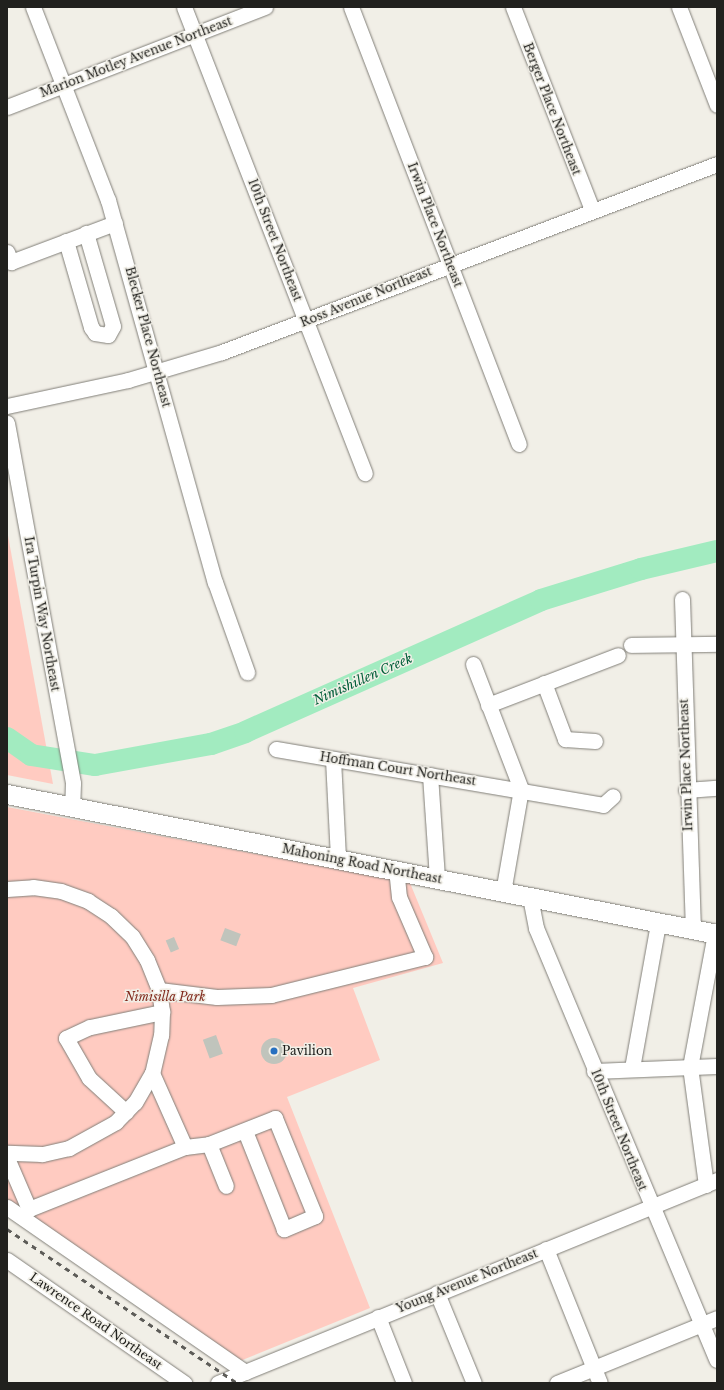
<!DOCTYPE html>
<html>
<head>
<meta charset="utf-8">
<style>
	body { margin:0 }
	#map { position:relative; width:724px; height:1390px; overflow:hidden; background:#f1efe7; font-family:"Libre Baskerville",serif }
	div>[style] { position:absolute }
	.green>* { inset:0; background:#ffcbc1 }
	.river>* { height:22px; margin:-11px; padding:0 11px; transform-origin:11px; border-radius:11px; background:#a2ebc0 }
	.building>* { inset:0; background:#c0c4bc; transform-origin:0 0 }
	.round { border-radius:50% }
	.roads { filter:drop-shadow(0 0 1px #817f78) drop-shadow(0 0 1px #817f78) }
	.minor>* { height:15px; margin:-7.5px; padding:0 7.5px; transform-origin:7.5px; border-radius:7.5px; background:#fff }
	.major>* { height:19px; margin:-9.5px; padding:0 9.5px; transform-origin:9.5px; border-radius:9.5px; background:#fff }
	.rail>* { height:3px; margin-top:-1.5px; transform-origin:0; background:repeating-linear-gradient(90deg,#5d5c58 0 5px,transparent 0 10px) }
	.dots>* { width:11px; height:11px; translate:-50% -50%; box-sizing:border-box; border:2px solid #f1efe7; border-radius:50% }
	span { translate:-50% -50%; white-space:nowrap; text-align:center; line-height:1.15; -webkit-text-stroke:3px #f1efe7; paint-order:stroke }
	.street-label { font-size:12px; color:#21211e }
	.park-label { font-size:12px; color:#822a1d; font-style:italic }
	.poi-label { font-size:12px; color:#21211e }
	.left { translate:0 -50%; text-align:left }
	.water-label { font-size:13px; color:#005e39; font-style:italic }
	.frame { position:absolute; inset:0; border:8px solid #21211e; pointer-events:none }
</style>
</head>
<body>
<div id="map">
	<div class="green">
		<i style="clip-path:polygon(7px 530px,53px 784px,7px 775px)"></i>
		<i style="clip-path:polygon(7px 807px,410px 883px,443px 963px,353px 988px,380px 1060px,287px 1097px,370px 1308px,240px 1361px,7px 1201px)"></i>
	</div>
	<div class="river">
		<i style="left:7px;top:738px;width:29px;rotate:35deg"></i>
		<i style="left:31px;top:755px;width:65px;rotate:8.9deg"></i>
		<i style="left:95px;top:765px;width:118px;rotate:-10.3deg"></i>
		<i style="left:211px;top:744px;width:36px;rotate:-19deg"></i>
		<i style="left:245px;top:732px;width:324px;rotate:-24deg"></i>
		<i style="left:541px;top:600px;width:105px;rotate:-17.2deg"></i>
		<i style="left:641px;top:569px;width:78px;rotate:-13.3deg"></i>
	</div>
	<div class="building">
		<i style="left:225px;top:928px;width:17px;height:13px;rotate:21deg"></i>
		<i style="left:174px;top:937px;width:13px;height:9px;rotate:67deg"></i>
		<i style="left:216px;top:1035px;width:20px;height:14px;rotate:70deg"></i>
		<i class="round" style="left:261px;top:1038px;width:26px;height:26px"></i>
	</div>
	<div class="roads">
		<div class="minor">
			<i style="left:33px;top:7px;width:207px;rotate:68.8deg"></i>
			<i style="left:108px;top:200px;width:397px;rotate:74.4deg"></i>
			<i style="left:215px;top:582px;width:96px;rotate:70.4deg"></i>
			<i style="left:184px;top:7px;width:500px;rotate:68.8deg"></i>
			<i style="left:351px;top:7px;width:468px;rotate:69deg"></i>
			<i style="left:513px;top:7px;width:218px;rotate:68.7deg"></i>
			<i style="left:679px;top:7px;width:105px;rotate:68.8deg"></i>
			<i style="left:7px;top:107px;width:277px;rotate:-21.2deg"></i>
			<i style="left:66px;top:241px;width:90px;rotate:73.8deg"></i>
			<i style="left:91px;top:327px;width:7px;rotate:56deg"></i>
			<i style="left:95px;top:333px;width:13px;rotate:9deg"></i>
			<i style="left:108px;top:335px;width:10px;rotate:-61deg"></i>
			<i style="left:113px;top:326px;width:97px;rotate:-106.2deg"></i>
			<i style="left:7px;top:252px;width:11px;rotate:68deg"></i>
			<i style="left:11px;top:262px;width:111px;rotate:-20.6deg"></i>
			<i style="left:7px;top:406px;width:124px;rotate:-12.1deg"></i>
			<i style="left:128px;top:380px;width:98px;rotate:-16.6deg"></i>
			<i style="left:222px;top:352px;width:529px;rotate:-20.8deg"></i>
			<i style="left:7px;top:423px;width:366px;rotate:79.6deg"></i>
			<i style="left:73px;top:783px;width:24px;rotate:92deg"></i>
			<i style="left:682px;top:599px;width:330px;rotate:88.1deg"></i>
			<i style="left:631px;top:645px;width:86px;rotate:-0.7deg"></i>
			<i style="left:473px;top:664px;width:134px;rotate:69deg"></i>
			<i style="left:521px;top:789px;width:105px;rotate:99.9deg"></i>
			<i style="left:544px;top:683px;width:60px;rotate:69.4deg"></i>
			<i style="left:565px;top:739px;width:30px;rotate:4deg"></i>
			<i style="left:488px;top:705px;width:139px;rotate:-21deg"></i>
			<i style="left:276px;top:749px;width:332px;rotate:9.7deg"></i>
			<i style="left:603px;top:805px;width:13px;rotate:-42deg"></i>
			<i style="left:333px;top:759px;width:100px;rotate:87.1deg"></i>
			<i style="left:430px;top:775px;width:103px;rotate:86.1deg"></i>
			<i style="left:686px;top:790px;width:31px;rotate:-4deg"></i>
			<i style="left:7px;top:889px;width:26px;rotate:-4deg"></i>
			<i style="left:33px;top:887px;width:28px;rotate:8deg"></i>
			<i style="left:61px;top:891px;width:29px;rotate:20deg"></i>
			<i style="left:88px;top:901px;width:27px;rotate:33deg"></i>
			<i style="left:111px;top:916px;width:29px;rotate:44deg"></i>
			<i style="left:132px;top:936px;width:28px;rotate:58deg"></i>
			<i style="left:147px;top:960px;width:32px;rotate:68deg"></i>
			<i style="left:159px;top:990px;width:22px;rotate:82deg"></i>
			<i style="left:162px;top:1012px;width:23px;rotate:92deg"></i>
			<i style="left:161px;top:1035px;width:39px;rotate:103deg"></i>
			<i style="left:152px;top:1073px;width:34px;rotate:120deg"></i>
			<i style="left:135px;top:1102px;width:28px;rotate:134deg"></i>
			<i style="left:116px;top:1122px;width:54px;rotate:151deg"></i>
			<i style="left:69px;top:1148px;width:28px;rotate:167deg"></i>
			<i style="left:42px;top:1154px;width:35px;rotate:-178deg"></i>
			<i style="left:530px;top:897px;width:32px;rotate:79deg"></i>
			<i style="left:536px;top:928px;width:468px;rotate:67.3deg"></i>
			<i style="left:159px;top:990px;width:58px;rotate:6.9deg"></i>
			<i style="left:217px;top:997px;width:54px;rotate:-2.1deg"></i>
			<i style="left:271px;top:995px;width:159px;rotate:-13.9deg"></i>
			<i style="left:425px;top:957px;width:65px;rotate:-113.4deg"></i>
			<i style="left:399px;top:897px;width:27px;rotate:-96deg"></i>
			<i style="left:632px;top:1068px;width:147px;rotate:-79.8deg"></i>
			<i style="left:594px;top:1071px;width:123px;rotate:-2.3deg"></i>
			<i style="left:152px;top:1073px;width:81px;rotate:66deg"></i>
			<i style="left:126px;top:1112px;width:50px;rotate:-137.4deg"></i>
			<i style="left:89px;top:1078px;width:46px;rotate:-119.9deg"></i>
			<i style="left:66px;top:1038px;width:26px;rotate:-25deg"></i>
			<i style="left:90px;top:1027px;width:74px;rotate:-11.8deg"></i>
			<i style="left:209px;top:1144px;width:45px;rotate:68deg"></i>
			<i style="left:7px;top:1158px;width:56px;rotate:66.7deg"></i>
			<i style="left:29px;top:1209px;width:168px;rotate:-21.7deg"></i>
			<i style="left:185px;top:1147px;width:24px;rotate:-7deg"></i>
			<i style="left:209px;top:1144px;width:71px;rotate:-21.5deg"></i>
			<i style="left:275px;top:1118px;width:106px;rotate:67.8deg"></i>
			<i style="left:315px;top:1216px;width:34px;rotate:157deg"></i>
			<i style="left:284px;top:1229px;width:105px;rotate:-111.7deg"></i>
			<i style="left:706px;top:1185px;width:119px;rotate:-97.7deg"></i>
			<i style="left:690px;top:1067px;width:135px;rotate:-79.4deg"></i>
			<i style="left:7px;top:1207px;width:290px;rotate:34.7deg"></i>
			<i style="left:546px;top:1249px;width:144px;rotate:68.1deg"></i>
			<i style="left:7px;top:1260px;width:216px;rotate:34.8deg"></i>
			<i style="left:437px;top:1293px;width:97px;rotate:67.7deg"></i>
			<i style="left:378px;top:1317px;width:71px;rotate:68.5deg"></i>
			<i style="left:218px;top:1383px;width:539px;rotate:-22.14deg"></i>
			<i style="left:557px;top:1383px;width:173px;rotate:-22.1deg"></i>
		</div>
		<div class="major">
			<i style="left:7px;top:794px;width:724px;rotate:11.15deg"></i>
		</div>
	</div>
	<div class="rail">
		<i style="left:7px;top:1229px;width:277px;rotate:33.8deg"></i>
	</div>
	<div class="dots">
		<i style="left:274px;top:1051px;background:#2770c0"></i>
	</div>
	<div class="street-label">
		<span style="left:136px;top:57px;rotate:-21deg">Marion Motley Avenue Northeast</span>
		<span style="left:552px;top:109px;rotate:69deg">Berger Place Northeast</span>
		<span style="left:435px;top:225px;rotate:69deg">Irwin Place Northeast</span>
		<span style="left:275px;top:240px;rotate:69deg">10th Street Northeast</span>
		<span style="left:366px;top:297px;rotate:-22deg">Ross Avenue Northeast</span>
		<span style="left:148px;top:337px;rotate:75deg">Blecker Place Northeast</span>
		<span style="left:42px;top:614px;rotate:80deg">Ira Turpin Way Northeast</span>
		<span style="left:686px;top:765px;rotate:-92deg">Irwin Place Northeast</span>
		<span style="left:398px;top:769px;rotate:9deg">Hoffman Court Northeast</span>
		<span style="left:362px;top:864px;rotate:11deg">Mahoning Road Northeast</span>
		<span style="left:619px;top:1130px;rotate:68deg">10th Street Northeast</span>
		<span style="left:467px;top:1281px;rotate:-22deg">Young Avenue Northeast</span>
		<span style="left:96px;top:1321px;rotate:35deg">Lawrence Road Northeast</span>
	</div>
	<div class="park-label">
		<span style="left:165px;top:997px">Nimisilla Park</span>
	</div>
	<div class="poi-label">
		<span class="left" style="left:282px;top:1051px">Pavilion</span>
	</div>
	<div class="water-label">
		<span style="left:363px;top:680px;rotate:-24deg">Nimishillen Creek</span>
	</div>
	<div class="frame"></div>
</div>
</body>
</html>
